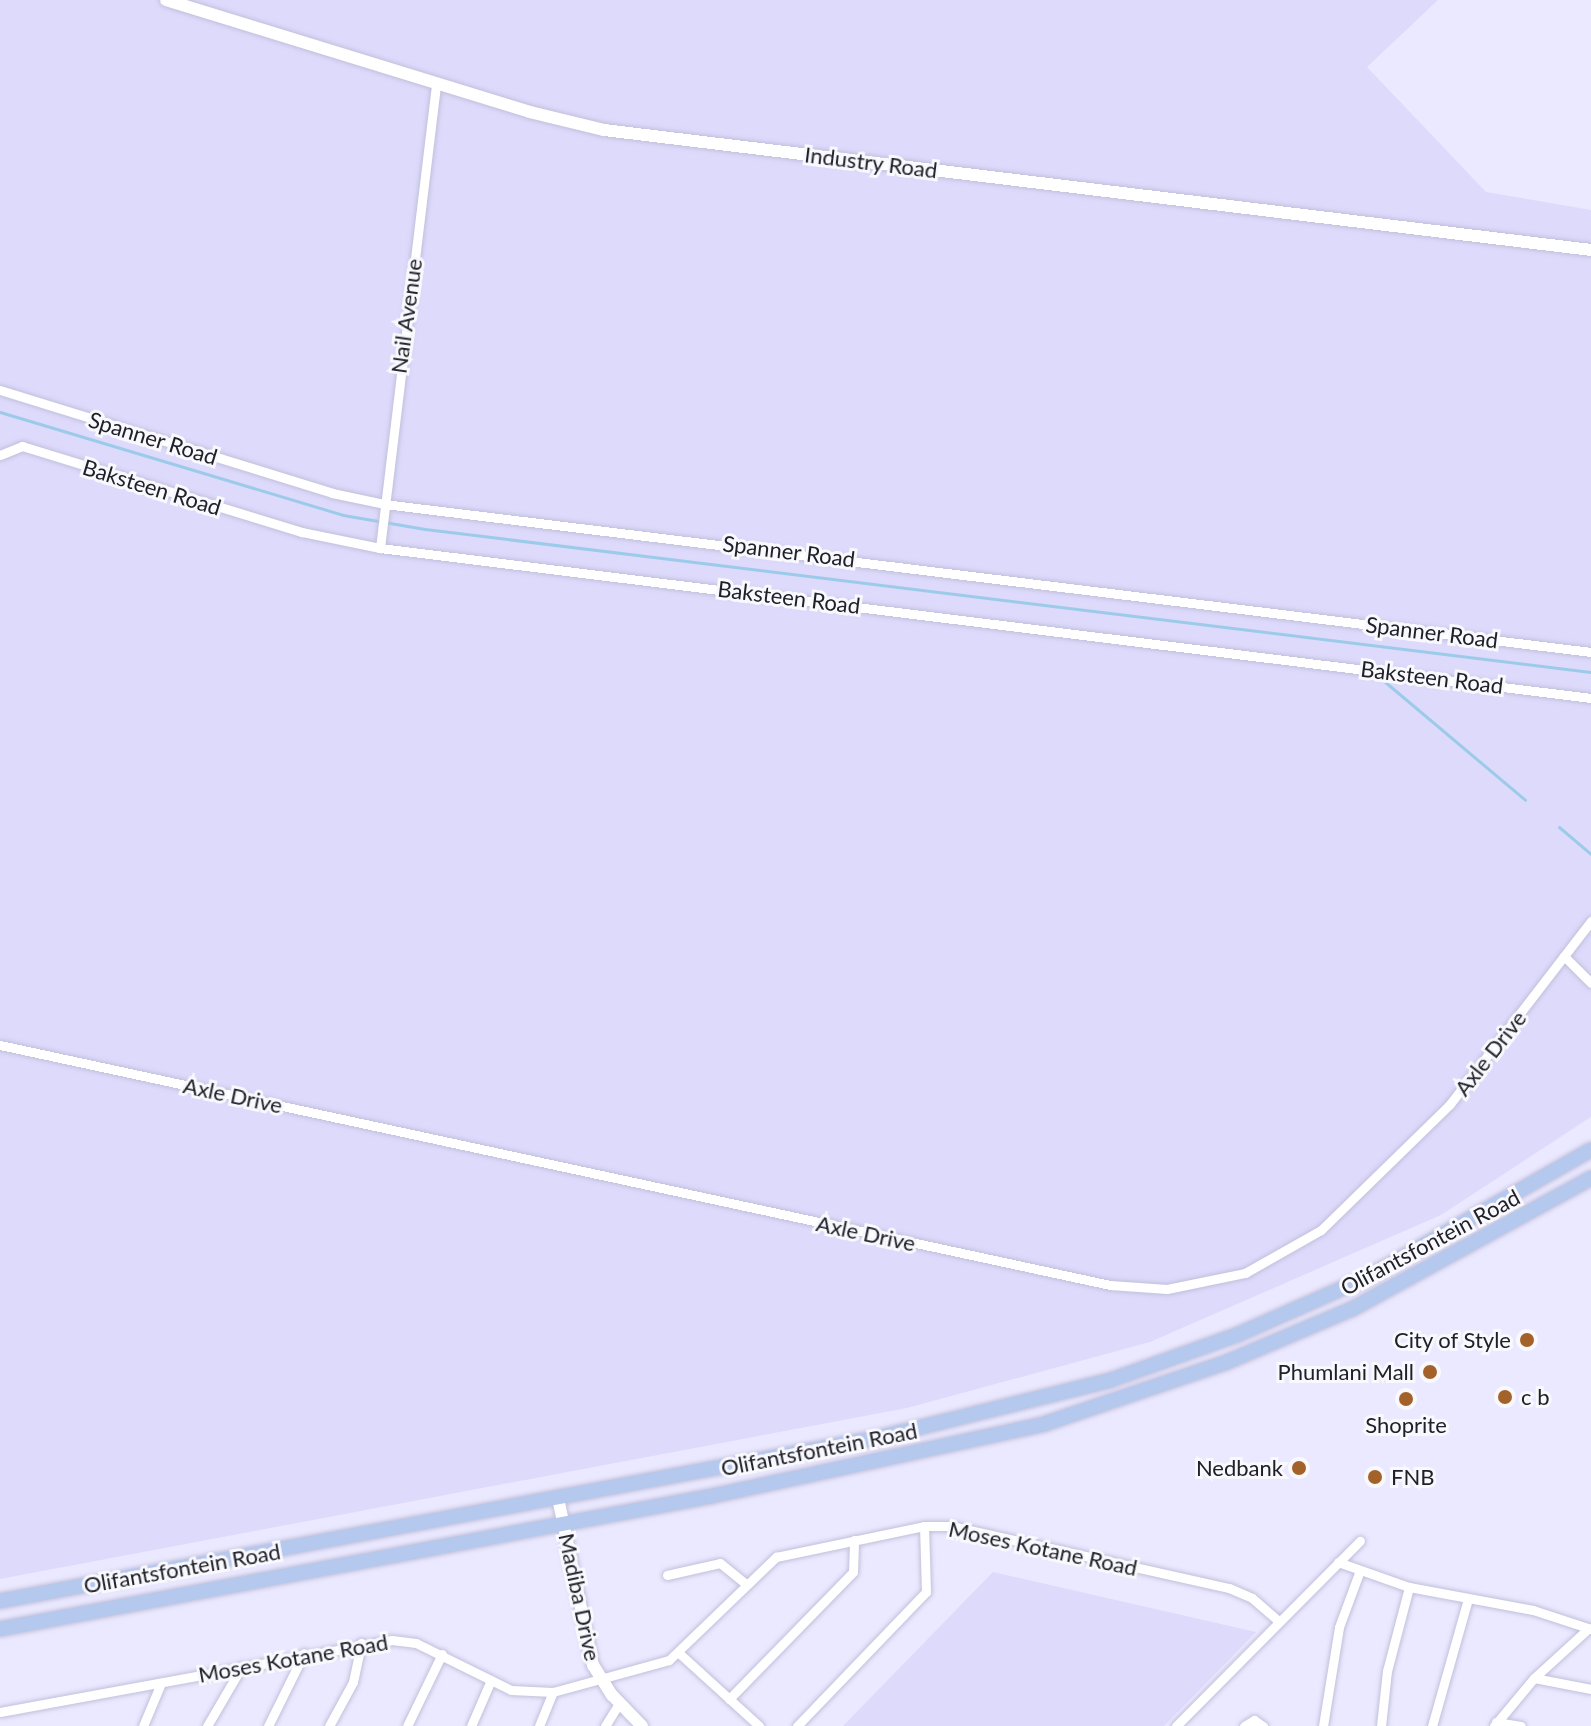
<!DOCTYPE html>
<html>
<head>
<meta charset="utf-8">
<style>
	body { margin:0 }
	#map { position:relative; width:1591px; height:1726px; overflow:hidden; background:#eae9ff; font-family:Lato,sans-serif }
	div>[style] { position:absolute }
	.built>* { inset:0; background:#dddafc }
	.stream>* { height:3px; margin:-1.5px; padding:0 1.5px; transform-origin:1.5px; border-radius:1.5px; background:#9ccbe9 }
	.roads { filter:drop-shadow(0 0 2px #c2c0db) drop-shadow(0 0 2px #c2c0db) }
	.street>* { height:9px; margin:-4.5px; padding:0 4.5px; transform-origin:4.5px; border-radius:4.5px; background:#fff }
	.secondary>* { height:12px; margin:-6px; padding:0 6px; transform-origin:6px; border-radius:6px; background:#fff }
	.primary>* { height:14px; margin:-7px; padding:0 7px; transform-origin:7px; border-radius:7px; background:#b5c8ed }
	.dots>* { width:22px; height:22px; translate:-50% -50%; box-sizing:border-box; border:4px solid #f8f8fd; border-radius:50% }
	span { translate:-50% -50%; white-space:nowrap; text-align:center; line-height:1.15; -webkit-text-stroke:6px #f8f8fd; paint-order:stroke }
	.street-label { font-size:22px; color:#202029 }
	.poi-label { font-size:22px; color:#202029 }
	.right { translate:-100% -50%; text-align:right }
	.left { translate:0 -50%; text-align:left }
</style>
</head>
<body>
<div id="map">
	<div class="built">
		<i style="clip-path:polygon(0 0,1438px 0,1367px 67px,1486px 192px,1591px 210px,1591px 1117px,1441px 1215px,1150px 1342px,907px 1408px,0 1579px)"></i>
		<i style="clip-path:polygon(993px 1572px,1256px 1632px,1164px 1726px,843px 1726px)"></i>
	</div>
	<div class="stream">
		<i style="left:0;top:412px;width:358px;rotate:16.7deg"></i>
		<i style="left:343px;top:515px;width:83px;rotate:9.7deg"></i>
		<i style="left:425px;top:529px;width:1175px;rotate:6.99deg"></i>
		<i style="left:1378px;top:676px;width:192px;rotate:40.1deg"></i>
		<i style="left:1559px;top:827px;width:42px;rotate:40.2deg"></i>
	</div>
	<div class="roads">
		<div class="street">
			<i style="left:0;top:390px;width:348px;rotate:17.2deg"></i>
			<i style="left:332px;top:493px;width:53px;rotate:11.9deg"></i>
			<i style="left:384px;top:504px;width:1216px;rotate:6.99deg"></i>
			<i style="left:0;top:455px;width:24px;rotate:-22deg"></i>
			<i style="left:22px;top:446px;width:293px;rotate:17.1deg"></i>
			<i style="left:302px;top:532px;width:80px;rotate:11.6deg"></i>
			<i style="left:380px;top:548px;width:1220px;rotate:7.06deg"></i>
			<i style="left:380px;top:548px;width:467px;rotate:-83.1deg"></i>
			<i style="left:1564px;top:956px;width:38px;rotate:45deg"></i>
			<i style="left:0;top:1045px;width:1136px;rotate:12.2deg"></i>
			<i style="left:1110px;top:1285px;width:57px;rotate:4deg"></i>
			<i style="left:1167px;top:1289px;width:80px;rotate:-11.6deg"></i>
			<i style="left:1245px;top:1273px;width:87px;rotate:-29.5deg"></i>
			<i style="left:1321px;top:1230px;width:180px;rotate:-44.3deg"></i>
			<i style="left:1450px;top:1104px;width:231px;rotate:-52.4deg"></i>
			<i style="left:1338px;top:1562px;width:75px;rotate:19.4deg"></i>
			<i style="left:1409px;top:1587px;width:126px;rotate:10.5deg"></i>
			<i style="left:1533px;top:1610px;width:61px;rotate:18.1deg"></i>
			<i style="left:667px;top:1575px;width:54px;rotate:-12.8deg"></i>
			<i style="left:720px;top:1563px;width:33px;rotate:39deg"></i>
			<i style="left:680px;top:1654px;width:107px;rotate:42.3deg"></i>
			<i style="left:1534px;top:1678px;width:58px;rotate:10.9deg"></i>
			<i style="left:729px;top:1699px;width:177px;rotate:-45.7deg"></i>
			<i style="left:853px;top:1572px;width:32px;rotate:-88deg"></i>
			<i style="left:0;top:1712px;width:399px;rotate:-10.4deg"></i>
			<i style="left:392px;top:1640px;width:24px;rotate:7deg"></i>
			<i style="left:416px;top:1643px;width:106px;rotate:26.3deg"></i>
			<i style="left:511px;top:1690px;width:42px;rotate:2.7deg"></i>
			<i style="left:553px;top:1692px;width:120px;rotate:-15.4deg"></i>
			<i style="left:669px;top:1660px;width:149px;rotate:-43.9deg"></i>
			<i style="left:776px;top:1557px;width:151px;rotate:-11.8deg"></i>
			<i style="left:924px;top:1526px;width:27px"></i>
			<i style="left:951px;top:1526px;width:285px;rotate:12.6deg"></i>
			<i style="left:1229px;top:1588px;width:25px;rotate:23deg"></i>
			<i style="left:1252px;top:1598px;width:35px;rotate:41deg"></i>
			<i style="left:1496px;top:1722px;width:25px;rotate:9deg"></i>
			<i style="left:143px;top:1726px;width:47px;rotate:-67.3deg"></i>
			<i style="left:207px;top:1726px;width:69px;rotate:-59.7deg"></i>
			<i style="left:268px;top:1726px;width:81px;rotate:-63.7deg"></i>
			<i style="left:329px;top:1726px;width:50px;rotate:-61.4deg"></i>
			<i style="left:353px;top:1682px;width:40px;rotate:-78deg"></i>
			<i style="left:407px;top:1726px;width:80px;rotate:-64.1deg"></i>
			<i style="left:471px;top:1726px;width:50px;rotate:-66.5deg"></i>
			<i style="left:539px;top:1726px;width:37px;rotate:-68deg"></i>
			<i style="left:605px;top:1726px;width:26px;rotate:-58deg"></i>
			<i style="left:797px;top:1726px;width:186px;rotate:-46.1deg"></i>
			<i style="left:926px;top:1592px;width:66px;rotate:-91.7deg"></i>
			<i style="left:1176px;top:1726px;width:261px;rotate:-45.2deg"></i>
			<i style="left:1244px;top:1726px;width:12px;rotate:-31deg"></i>
			<i style="left:1254px;top:1720px;width:11px;rotate:34deg"></i>
			<i style="left:1323px;top:1726px;width:100px;rotate:-80.8deg"></i>
			<i style="left:1339px;top:1627px;width:58px;rotate:-69.7deg"></i>
			<i style="left:1381px;top:1726px;width:55px;rotate:-83.8deg"></i>
			<i style="left:1387px;top:1671px;width:87px;rotate:-75.3deg"></i>
			<i style="left:1432px;top:1726px;width:132px;rotate:-74.2deg"></i>
			<i style="left:1494px;top:1726px;width:62px;rotate:-50.2deg"></i>
			<i style="left:1534px;top:1678px;width:74px;rotate:-42.3deg"></i>
		</div>
		<div class="secondary">
			<i style="left:166px;top:0;width:381px;rotate:17.1deg"></i>
			<i style="left:530px;top:112px;width:76px;rotate:13.7deg"></i>
			<i style="left:604px;top:130px;width:994px;rotate:6.93deg"></i>
			<i style="left:558px;top:1498px;width:171px;rotate:78.2deg"></i>
			<i style="left:593px;top:1665px;width:36px;rotate:58deg"></i>
			<i style="left:612px;top:1695px;width:43px;rotate:45.9deg"></i>
		</div>
		<div class="primary">
			<i style="left:0;top:1601px;width:892px;rotate:-10.53deg"></i>
			<i style="left:877px;top:1438px;width:241px;rotate:-13.9deg"></i>
			<i style="left:1111px;top:1380px;width:134px;rotate:-19.7deg"></i>
			<i style="left:1237px;top:1335px;width:143px;rotate:-23.9deg"></i>
			<i style="left:1368px;top:1277px;width:257px;rotate:-29.7deg"></i>
			<i style="left:0;top:1629px;width:724px;rotate:-10.58deg"></i>
			<i style="left:712px;top:1496px;width:340px;rotate:-12.2deg"></i>
			<i style="left:1044px;top:1424px;width:193px;rotate:-18.7deg"></i>
			<i style="left:1227px;top:1362px;width:136px;rotate:-23deg"></i>
			<i style="left:1352px;top:1309px;width:273px;rotate:-28.7deg"></i>
		</div>
	</div>
	<div class="dots">
		<i style="left:1527px;top:1340px;background:#a2622a"></i>
		<i style="left:1430px;top:1372px;background:#a2622a"></i>
		<i style="left:1505px;top:1397px;background:#a2622a"></i>
		<i style="left:1406px;top:1399px;background:#a2622a"></i>
		<i style="left:1299px;top:1468px;background:#a2622a"></i>
		<i style="left:1375px;top:1477px;background:#a2622a"></i>
	</div>
	<div class="street-label">
		<span style="left:871px;top:162px;rotate:7deg">Industry Road</span>
		<span style="left:406px;top:316px;rotate:-82deg">Nail Avenue</span>
		<span style="left:153px;top:438px;rotate:17deg">Spanner Road</span>
		<span style="left:152px;top:487px;rotate:17deg">Baksteen Road</span>
		<span style="left:789px;top:551px;rotate:7deg">Spanner Road</span>
		<span style="left:789px;top:597px;rotate:7deg">Baksteen Road</span>
		<span style="left:1432px;top:632px;rotate:7deg">Spanner Road</span>
		<span style="left:1432px;top:677px;rotate:7deg">Baksteen Road</span>
		<span style="left:1490px;top:1053px;rotate:-52deg">Axle Drive</span>
		<span style="left:233px;top:1095px;rotate:12deg">Axle Drive</span>
		<span style="left:866px;top:1233px;rotate:12deg">Axle Drive</span>
		<span style="left:1430px;top:1242px;rotate:-28deg">Olifantsfontein Road</span>
		<span style="left:819px;top:1449px;rotate:-11deg">Olifantsfontein Road</span>
		<span style="left:1043px;top:1548px;rotate:12deg">Moses Kotane Road</span>
		<span style="left:182px;top:1568px;rotate:-10deg">Olifantsfontein Road</span>
		<span style="left:580px;top:1597px;rotate:78deg">Madiba Drive</span>
		<span style="left:293px;top:1658px;rotate:-10deg">Moses Kotane Road</span>
	</div>
	<div class="poi-label">
		<span class="right" style="left:1511px;top:1340px">City of Style</span>
		<span class="right" style="left:1414px;top:1372px">Phumlani Mall</span>
		<span class="left" style="left:1521px;top:1397px">c b</span>
		<span style="left:1406px;top:1425px">Shoprite</span>
		<span class="right" style="left:1283px;top:1468px">Nedbank</span>
		<span class="left" style="left:1391px;top:1477px">FNB</span>
	</div>
</div>
</body>
</html>
